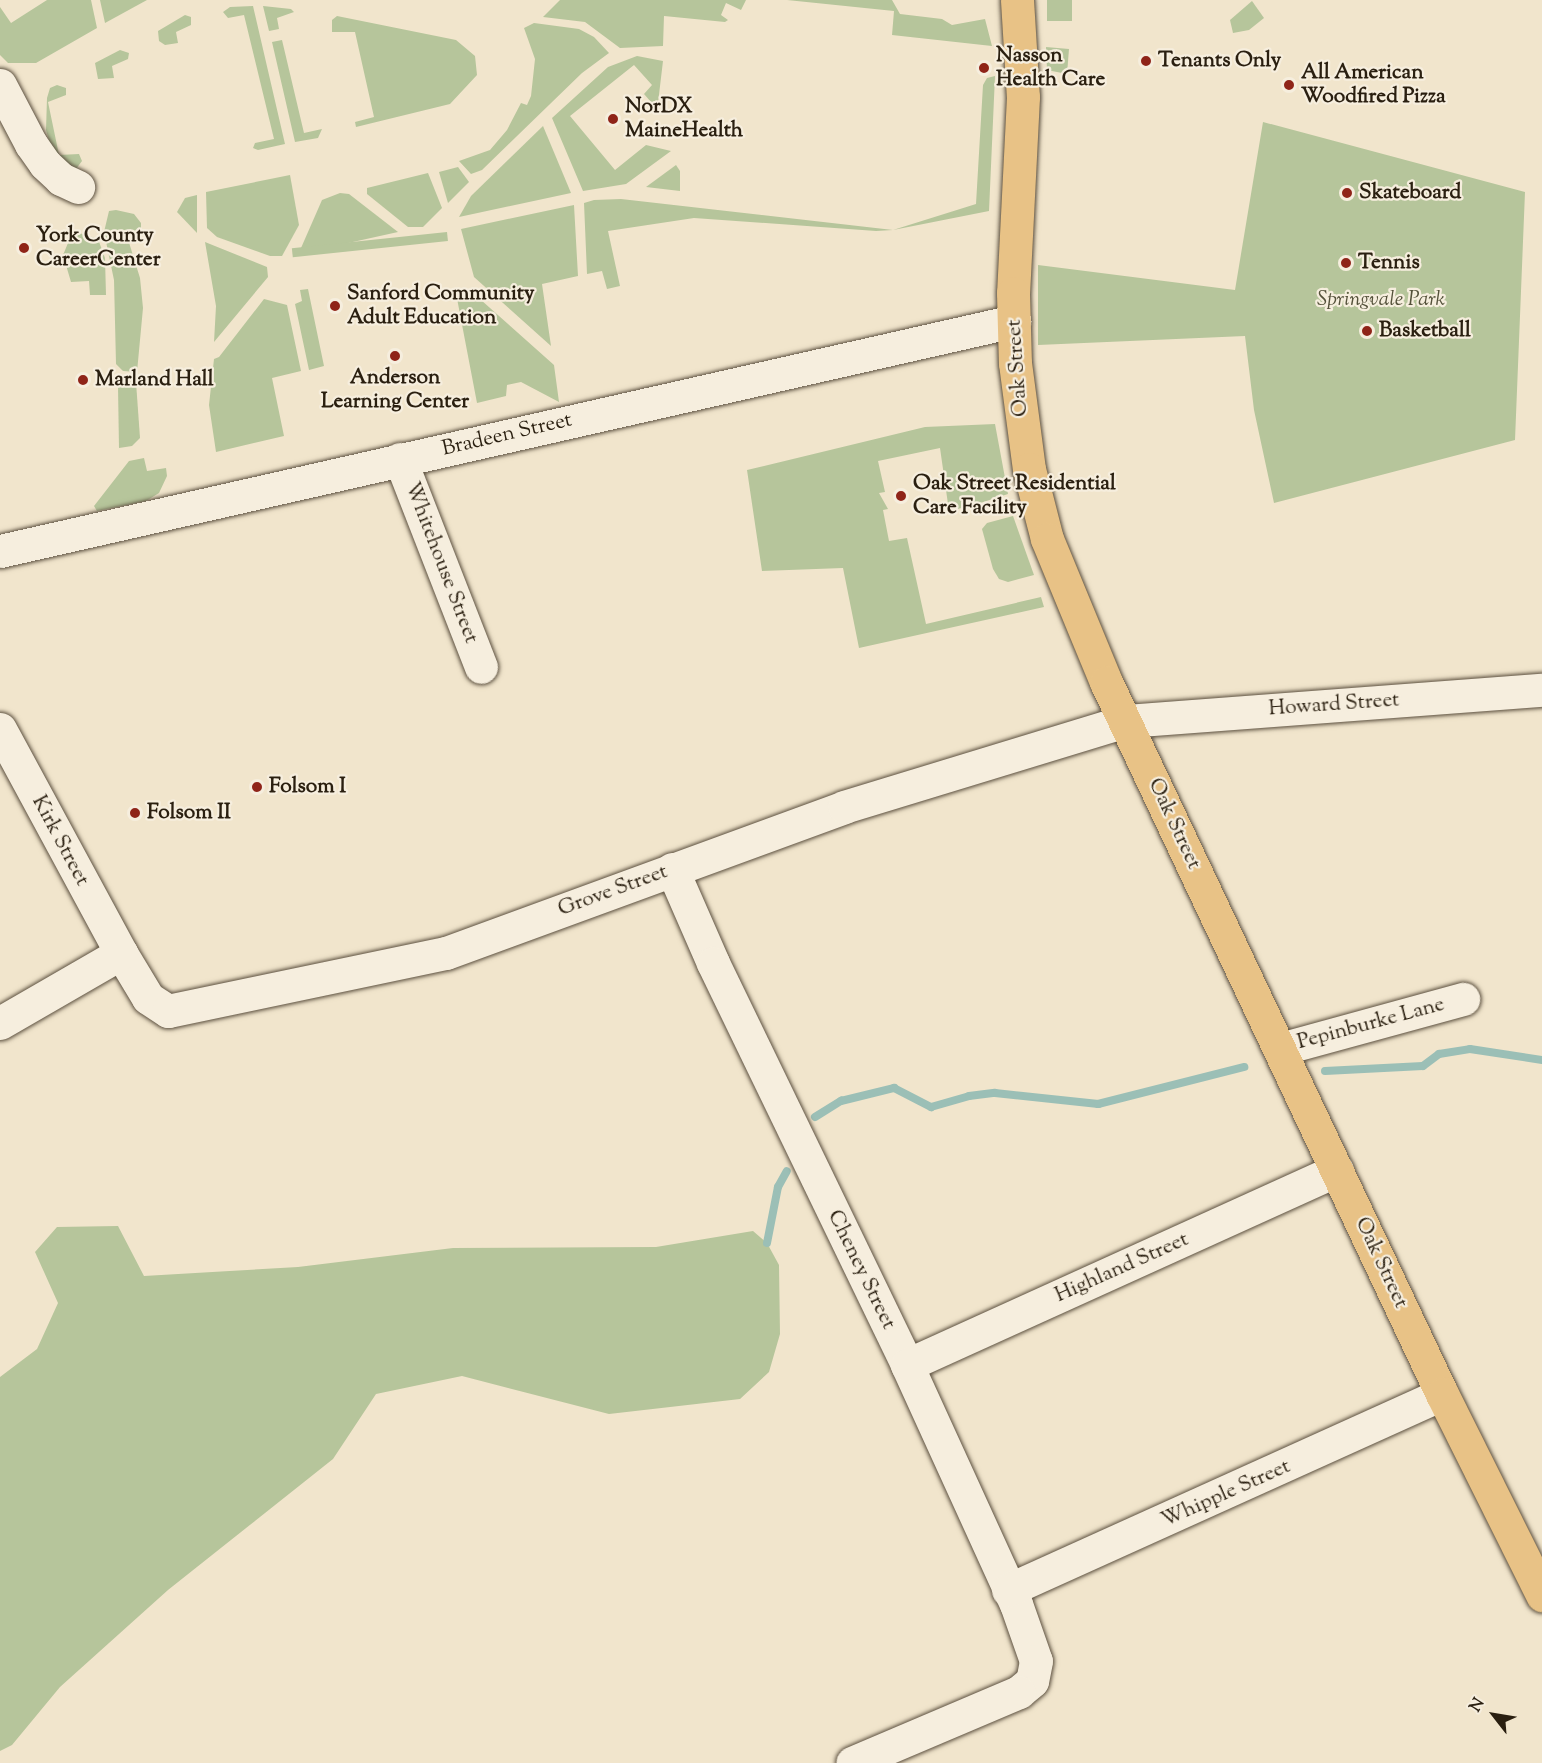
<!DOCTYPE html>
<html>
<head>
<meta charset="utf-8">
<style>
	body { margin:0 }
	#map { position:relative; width:1542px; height:1763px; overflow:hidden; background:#f1e5cc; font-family:"Sorts Mill Goudy",serif }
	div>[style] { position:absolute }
	.green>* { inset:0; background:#b6c59b; transform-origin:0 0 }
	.stream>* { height:8px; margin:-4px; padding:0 4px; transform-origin:4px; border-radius:4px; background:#9bbfb6 }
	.roads { filter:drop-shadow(0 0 2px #5c503f) drop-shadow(0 0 2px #5c503f) }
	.minor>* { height:33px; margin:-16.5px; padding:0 16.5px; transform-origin:16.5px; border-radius:16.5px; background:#f6eede }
	.major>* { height:33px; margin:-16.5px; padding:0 16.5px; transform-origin:16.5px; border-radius:16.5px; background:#e8c286 }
	.dots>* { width:16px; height:16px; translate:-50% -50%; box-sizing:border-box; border:3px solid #f6eede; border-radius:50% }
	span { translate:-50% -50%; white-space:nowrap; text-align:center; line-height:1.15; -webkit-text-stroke:4.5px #f6eede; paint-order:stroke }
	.poi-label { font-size:21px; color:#2a1f10; font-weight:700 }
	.left { translate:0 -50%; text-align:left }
	.park-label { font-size:21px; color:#54513a; font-style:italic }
	.street-label { font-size:21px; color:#2a1f10 }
	.north { position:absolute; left:1464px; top:1685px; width:60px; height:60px; -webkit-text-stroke:4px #f6eede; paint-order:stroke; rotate:301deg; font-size:16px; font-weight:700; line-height:24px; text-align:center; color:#2a1f10 }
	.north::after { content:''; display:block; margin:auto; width:21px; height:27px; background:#2a1f10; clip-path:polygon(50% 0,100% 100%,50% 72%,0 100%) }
</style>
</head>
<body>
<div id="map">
	<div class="green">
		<i style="clip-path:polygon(47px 0,91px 0,97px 28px,36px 63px,8px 63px,0 55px,0 7px,11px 23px)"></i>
		<i style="clip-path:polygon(100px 0,147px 0,105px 23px)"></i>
		<i style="clip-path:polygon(560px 0,746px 0,741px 10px,726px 3px,721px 15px,728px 20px,725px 22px,664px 16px,663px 46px,620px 48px,585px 22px,543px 17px)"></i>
		<i style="clip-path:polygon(787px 0,892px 0,900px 14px,942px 19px,952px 25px,985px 19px,992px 46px,892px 35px,894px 11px)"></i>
		<i style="left:1047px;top:0;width:25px;height:21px"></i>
		<i style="clip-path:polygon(1252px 1px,1264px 18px,1249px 30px,1233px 33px,1230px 20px)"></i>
		<i style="clip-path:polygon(253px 6px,285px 144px,258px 150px,253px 148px,255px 143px,274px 139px,244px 15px,228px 18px,223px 12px,230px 7px)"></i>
		<i style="clip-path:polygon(263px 6px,291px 9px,294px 12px,277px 18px,279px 29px,269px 31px)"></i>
		<i style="clip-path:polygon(185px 15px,191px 17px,191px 25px,176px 32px,178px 43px,165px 45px,159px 41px,158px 31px)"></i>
		<i style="clip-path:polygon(337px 16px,456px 40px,475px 56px,477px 75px,450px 104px,356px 127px,355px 122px,374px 117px,355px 32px,332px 32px,332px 20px)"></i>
		<i style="clip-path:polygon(534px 23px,579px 29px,594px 37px,609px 53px,582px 73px,482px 170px,471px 174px,459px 161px,490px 150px,507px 130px,521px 103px,527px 105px,531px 96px,535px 59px,524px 28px)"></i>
		<i style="clip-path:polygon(282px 40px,304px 133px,322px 129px,318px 138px,295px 142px,272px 42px)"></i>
		<i style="clip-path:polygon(1046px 47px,1069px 49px,1067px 74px,1047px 70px)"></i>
		<i style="clip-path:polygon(120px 50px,129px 53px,128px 59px,112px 66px,114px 78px,98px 79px,95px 63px)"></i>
		<i style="clip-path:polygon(637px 56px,663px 61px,658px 103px,651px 102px,644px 94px,652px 85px,634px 65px,570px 116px,615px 170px,646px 145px,671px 151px,626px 184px,583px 191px,552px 118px,608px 67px)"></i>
		<i style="clip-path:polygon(995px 76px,989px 211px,893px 230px,876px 231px,694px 218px,608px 231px,620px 286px,607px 289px,602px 271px,587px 274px,584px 203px,594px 200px,621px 199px,893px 230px,976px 204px,983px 85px,987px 78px)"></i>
		<i style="clip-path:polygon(57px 85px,66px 88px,66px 95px,48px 102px,59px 155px,79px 154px,82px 161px,76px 169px,68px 168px,50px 144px,46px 130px,47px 98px,50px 88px)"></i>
		<i style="clip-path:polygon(1263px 122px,1525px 192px,1515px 440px,1274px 503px,1254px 410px,1245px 336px,1038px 345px,1038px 265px,1235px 290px)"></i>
		<i style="clip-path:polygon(543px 126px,571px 193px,459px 217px,471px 196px)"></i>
		<i style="clip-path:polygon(676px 165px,680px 171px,680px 191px,646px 187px)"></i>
		<i style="clip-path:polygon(458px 167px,469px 182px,448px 203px,439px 172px)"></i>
		<i style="clip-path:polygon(428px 173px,442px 208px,423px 227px,408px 227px,367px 194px,367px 188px)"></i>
		<i style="clip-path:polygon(290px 175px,299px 225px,282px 256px,270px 256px,217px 237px,207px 228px,206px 192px)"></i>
		<i style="clip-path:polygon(340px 193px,349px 194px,398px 232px,303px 253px,301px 248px,322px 200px)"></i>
		<i style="clip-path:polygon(197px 195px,197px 233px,177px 212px,185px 198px)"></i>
		<i style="clip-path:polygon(574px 205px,578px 276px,542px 284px,551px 346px,474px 277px,461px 229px)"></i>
		<i style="clip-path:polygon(116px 210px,134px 214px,141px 223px,141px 231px,127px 236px,140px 278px,143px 308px,137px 372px,123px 371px,116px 364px,114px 280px,104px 232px,109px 211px)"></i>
		<i style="clip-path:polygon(73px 231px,98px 239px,105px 258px,106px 295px,90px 295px,89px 281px,71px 282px,63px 255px)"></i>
		<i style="left:447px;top:232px;width:9px;height:156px;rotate:84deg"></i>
		<i style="clip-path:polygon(205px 242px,267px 267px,268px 277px,214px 342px,216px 306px)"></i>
		<i style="clip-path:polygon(455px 288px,472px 292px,554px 365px,559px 402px,521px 382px,507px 385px,506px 396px,477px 403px)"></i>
		<i style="clip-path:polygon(308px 289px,324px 366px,309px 370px,295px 304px,302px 301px,300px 290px)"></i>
		<i style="clip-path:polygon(264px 299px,287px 305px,301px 371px,272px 378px,284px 436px,216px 452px,209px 405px,214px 359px,219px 357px)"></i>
		<i style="clip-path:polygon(123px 381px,136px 382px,140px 438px,132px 446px,119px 448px,118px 387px)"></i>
		<i style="clip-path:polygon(995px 424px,1008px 494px,974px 505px,949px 511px,940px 448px,878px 461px,885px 492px,879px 493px,888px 509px,883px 510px,889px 541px,907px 538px,926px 624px,1041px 597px,1044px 607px,859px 648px,843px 568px,762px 571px,747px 470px,925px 427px)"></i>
		<i style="clip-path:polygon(144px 458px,147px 471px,166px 468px,167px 476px,159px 493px,146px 501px,97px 511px,94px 506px,129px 461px)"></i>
		<i style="clip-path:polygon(1013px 516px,1034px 575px,1008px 582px,999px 579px,993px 569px,982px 529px,987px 523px)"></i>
		<i style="clip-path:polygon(118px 1226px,144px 1276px,298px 1267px,453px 1248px,656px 1247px,753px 1231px,767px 1243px,779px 1265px,780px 1334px,769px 1372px,740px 1399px,609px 1414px,462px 1376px,376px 1394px,333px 1459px,168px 1590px,60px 1687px,12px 1745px,0 1751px,0 1377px,37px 1349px,58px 1303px,35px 1252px,57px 1227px)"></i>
	</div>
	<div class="stream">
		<i style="left:1325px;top:1071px;width:98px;rotate:-2.9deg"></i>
		<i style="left:1423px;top:1066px;width:20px;rotate:-37deg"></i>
		<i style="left:1439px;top:1054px;width:31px;rotate:-9deg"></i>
		<i style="left:1470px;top:1049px;width:73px;rotate:8.7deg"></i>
		<i style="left:815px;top:1117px;width:31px;rotate:-32deg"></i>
		<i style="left:841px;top:1101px;width:55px;rotate:-13.8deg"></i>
		<i style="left:894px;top:1088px;width:42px;rotate:27.2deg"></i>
		<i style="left:931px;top:1107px;width:40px;rotate:-16deg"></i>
		<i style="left:969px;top:1096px;width:26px;rotate:-7deg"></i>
		<i style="left:995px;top:1093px;width:104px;rotate:6.1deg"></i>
		<i style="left:1098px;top:1104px;width:151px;rotate:-14.2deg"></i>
		<i style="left:767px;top:1243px;width:57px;rotate:-78.9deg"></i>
		<i style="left:778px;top:1187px;width:18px;rotate:-61deg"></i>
	</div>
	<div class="roads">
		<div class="minor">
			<i style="left:0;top:85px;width:67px;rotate:62.3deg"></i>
			<i style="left:31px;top:144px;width:24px;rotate:55deg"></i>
			<i style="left:45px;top:164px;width:22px;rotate:43deg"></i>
			<i style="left:61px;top:179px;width:19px;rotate:25deg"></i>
			<i style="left:400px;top:459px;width:223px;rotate:68.7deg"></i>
			<i style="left:0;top:551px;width:1040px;rotate:-12.78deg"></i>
			<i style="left:0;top:729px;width:255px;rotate:61.6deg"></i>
			<i style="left:121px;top:953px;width:52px;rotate:59deg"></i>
			<i style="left:148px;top:998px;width:24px;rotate:33deg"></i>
			<i style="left:168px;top:1011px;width:284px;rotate:-11.8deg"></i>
			<i style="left:446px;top:953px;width:424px;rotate:-20.1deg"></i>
			<i style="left:844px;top:807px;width:295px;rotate:-17deg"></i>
			<i style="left:1126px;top:721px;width:417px;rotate:-4.3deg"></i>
			<i style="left:672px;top:869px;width:103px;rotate:66.4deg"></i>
			<i style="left:713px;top:963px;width:446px;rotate:64.2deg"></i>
			<i style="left:907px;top:1365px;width:263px;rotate:65.5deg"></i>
			<i style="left:1016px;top:1604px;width:60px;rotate:70.7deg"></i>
			<i style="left:1036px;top:1661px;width:20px;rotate:101deg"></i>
			<i style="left:1032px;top:1681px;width:17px;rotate:140deg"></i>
			<i style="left:1019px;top:1692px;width:181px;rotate:157deg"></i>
			<i style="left:0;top:1023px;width:140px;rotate:-30deg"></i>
			<i style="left:1280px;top:1049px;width:190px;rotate:-15.3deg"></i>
			<i style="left:907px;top:1365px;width:472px;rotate:-24.4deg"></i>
			<i style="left:1008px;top:1590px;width:476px;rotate:-24.3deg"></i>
		</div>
		<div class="major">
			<i style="left:1017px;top:0;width:97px;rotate:86.5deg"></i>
			<i style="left:1023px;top:97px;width:196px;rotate:92.9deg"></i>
			<i style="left:1013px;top:293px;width:70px;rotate:88.4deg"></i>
			<i style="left:1015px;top:363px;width:107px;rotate:82.5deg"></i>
			<i style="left:1029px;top:469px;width:72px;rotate:75.6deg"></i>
			<i style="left:1047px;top:539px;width:155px;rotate:67.6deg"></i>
			<i style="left:1106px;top:682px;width:787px;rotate:64.74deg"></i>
			<i style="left:1442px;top:1394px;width:225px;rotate:63.5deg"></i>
		</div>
	</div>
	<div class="dots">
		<i style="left:1146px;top:61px;background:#8f2418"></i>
		<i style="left:984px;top:68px;background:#8f2418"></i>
		<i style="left:1289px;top:85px;background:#8f2418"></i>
		<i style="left:613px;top:119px;background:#8f2418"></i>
		<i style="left:1347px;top:193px;background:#8f2418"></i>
		<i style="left:24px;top:248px;background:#8f2418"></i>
		<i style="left:1346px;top:263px;background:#8f2418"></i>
		<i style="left:335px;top:306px;background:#8f2418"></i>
		<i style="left:1367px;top:331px;background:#8f2418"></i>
		<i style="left:395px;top:356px;background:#8f2418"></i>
		<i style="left:83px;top:380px;background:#8f2418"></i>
		<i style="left:901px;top:496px;background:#8f2418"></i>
		<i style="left:257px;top:787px;background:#8f2418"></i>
		<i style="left:135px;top:813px;background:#8f2418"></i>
	</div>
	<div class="poi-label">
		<span class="left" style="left:996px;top:68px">Nasson<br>Health Care</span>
		<span class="left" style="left:1158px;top:61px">Tenants Only</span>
		<span class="left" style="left:1301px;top:85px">All American<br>Woodfired Pizza</span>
		<span class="left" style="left:625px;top:119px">NorDX<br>MaineHealth</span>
		<span class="left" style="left:1359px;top:193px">Skateboard</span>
		<span class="left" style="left:36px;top:248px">York County<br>CareerCenter</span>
		<span class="left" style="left:1358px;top:263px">Tennis</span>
		<span class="left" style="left:347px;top:306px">Sanford Community<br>Adult Education</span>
		<span class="left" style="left:1379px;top:331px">Basketball</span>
		<span style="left:395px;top:390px">Anderson<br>Learning Center</span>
		<span class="left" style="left:95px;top:380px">Marland Hall</span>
		<span class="left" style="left:913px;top:496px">Oak Street Residential<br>Care Facility</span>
		<span class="left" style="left:269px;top:787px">Folsom I</span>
		<span class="left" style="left:147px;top:813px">Folsom II</span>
	</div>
	<div class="park-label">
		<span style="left:1381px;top:300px">Springvale Park</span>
	</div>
	<div class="street-label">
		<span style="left:1018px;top:368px;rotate:-94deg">Oak Street</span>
		<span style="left:507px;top:435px;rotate:-13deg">Bradeen Street</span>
		<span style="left:441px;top:563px;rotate:69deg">Whitehouse Street</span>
		<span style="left:1334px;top:705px;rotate:-4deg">Howard Street</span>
		<span style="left:1174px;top:824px;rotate:65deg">Oak Street</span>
		<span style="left:60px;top:841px;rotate:62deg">Kirk Street</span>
		<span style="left:613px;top:891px;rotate:-20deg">Grove Street</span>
		<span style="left:1371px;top:1024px;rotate:-15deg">Pepinburke Lane</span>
		<span style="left:1381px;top:1263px;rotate:65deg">Oak Street</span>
		<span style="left:1122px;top:1268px;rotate:-24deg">Highland Street</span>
		<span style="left:861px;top:1270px;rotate:64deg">Cheney Street</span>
		<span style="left:1226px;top:1494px;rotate:-24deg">Whipple Street</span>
	</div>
	<div class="north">N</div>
</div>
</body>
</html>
